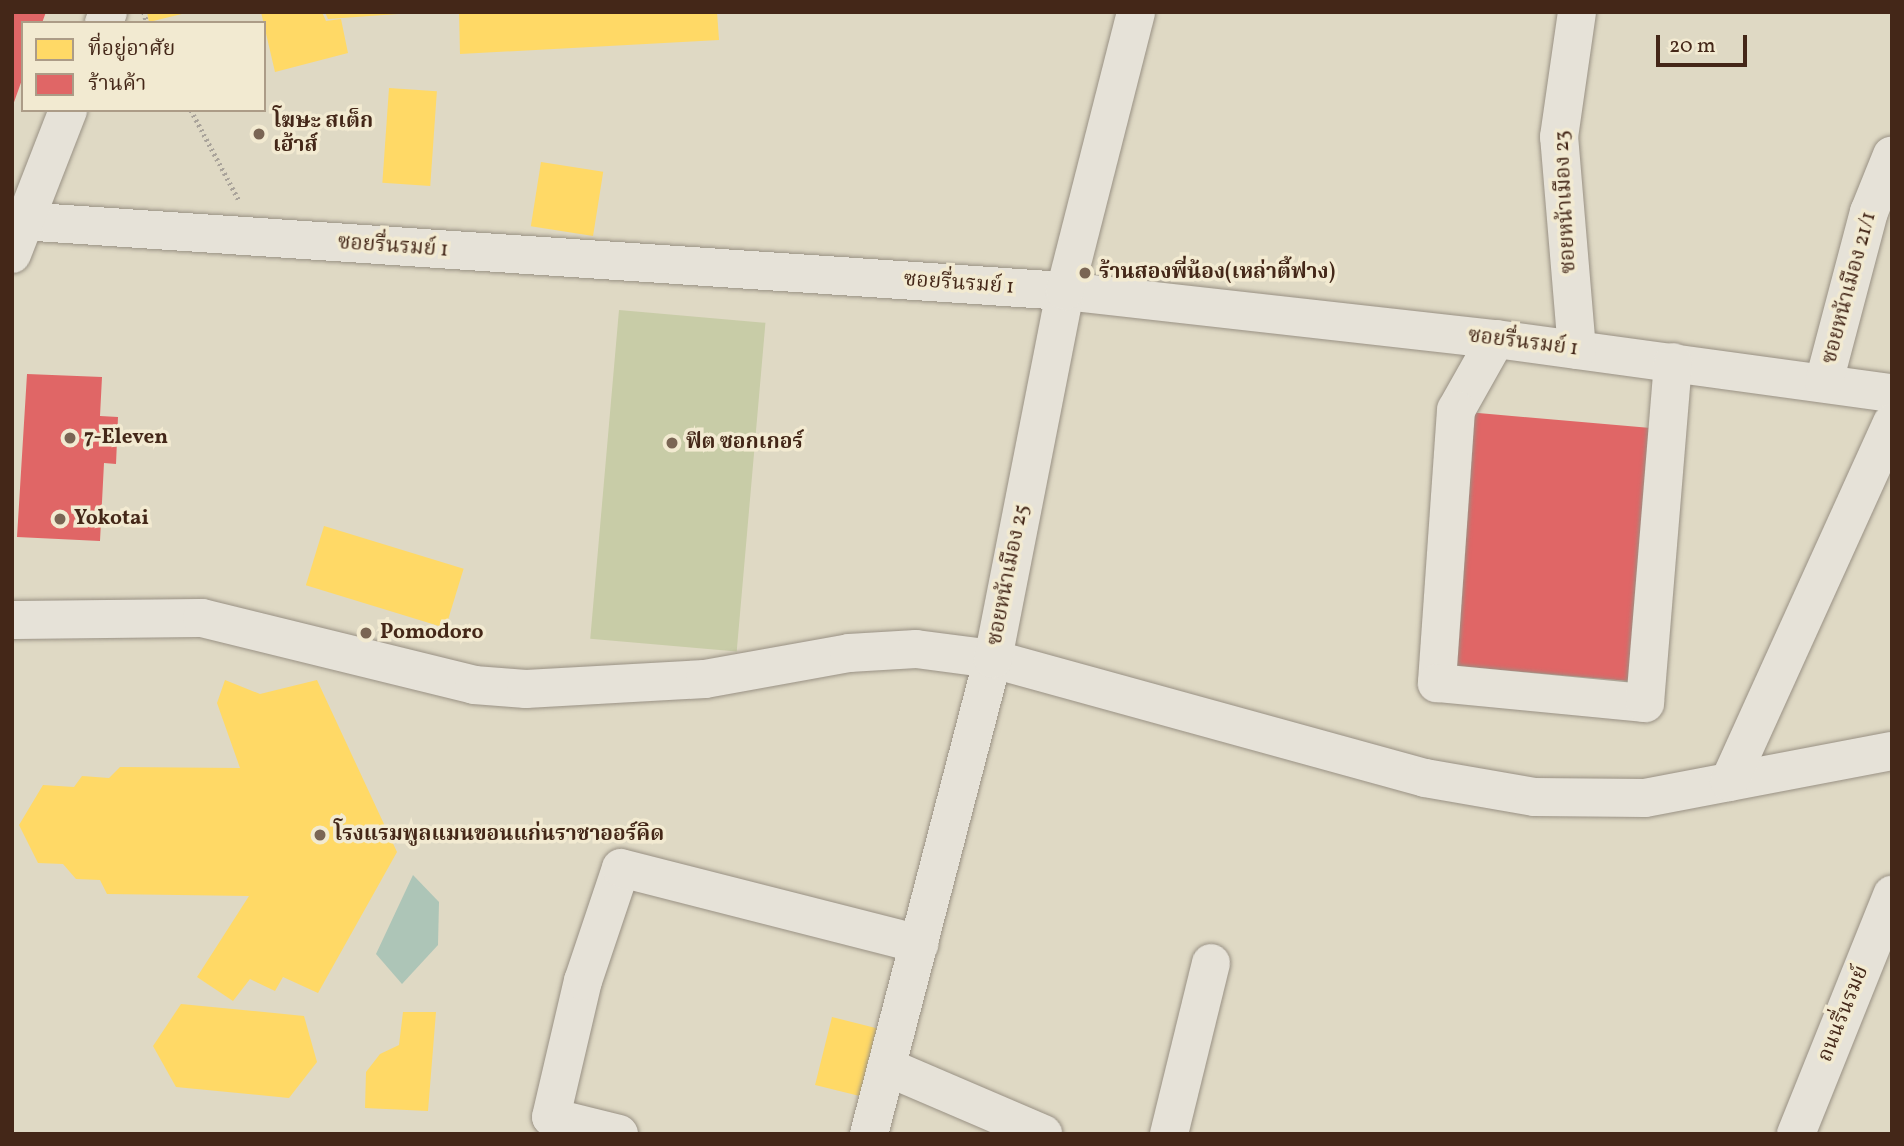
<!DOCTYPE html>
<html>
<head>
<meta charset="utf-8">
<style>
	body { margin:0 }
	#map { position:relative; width:1904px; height:1146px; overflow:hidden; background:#dfd9c4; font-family:Vollkorn,"Noto Serif Thai",serif }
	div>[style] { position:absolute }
	.green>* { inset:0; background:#c8cca7; transform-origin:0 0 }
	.water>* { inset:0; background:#adc5b7 }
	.homes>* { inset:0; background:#ffd966; transform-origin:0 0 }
	.shops>* { inset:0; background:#e06666; transform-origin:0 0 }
	.path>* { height:4.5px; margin-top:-2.25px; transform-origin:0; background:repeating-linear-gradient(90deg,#a9a39a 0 2px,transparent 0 5.5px) }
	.roads { filter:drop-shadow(0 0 2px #999184) drop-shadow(0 0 2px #999184) }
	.minor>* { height:38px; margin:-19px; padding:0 19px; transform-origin:19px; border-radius:19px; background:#e6e2d8 }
	.dots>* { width:19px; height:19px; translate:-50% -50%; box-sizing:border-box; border:4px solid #f2ead1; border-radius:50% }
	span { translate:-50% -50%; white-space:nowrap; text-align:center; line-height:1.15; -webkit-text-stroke:7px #f2ead1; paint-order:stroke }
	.poi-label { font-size:21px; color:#442718; font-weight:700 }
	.left { translate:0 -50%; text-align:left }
	.street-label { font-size:21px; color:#442718 }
	.frame { position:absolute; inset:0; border:14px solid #442718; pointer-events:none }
	.legend { position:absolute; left:21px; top:21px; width:245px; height:91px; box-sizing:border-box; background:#f2ead1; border:2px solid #ac9c87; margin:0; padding:9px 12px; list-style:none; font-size:21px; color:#442718 }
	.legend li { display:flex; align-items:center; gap:14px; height:35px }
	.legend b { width:35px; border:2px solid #ac9c87 }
	.scale { position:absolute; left:1656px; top:35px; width:91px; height:32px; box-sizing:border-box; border:4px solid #442718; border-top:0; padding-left:9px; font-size:21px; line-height:24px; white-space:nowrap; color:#442718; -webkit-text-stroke:5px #f2ead1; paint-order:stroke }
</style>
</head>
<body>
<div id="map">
	<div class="green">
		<i style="left:619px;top:310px;width:147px;height:330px;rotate:5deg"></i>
	</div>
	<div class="water">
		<i style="clip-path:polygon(413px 875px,439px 902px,438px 945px,402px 984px,376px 954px)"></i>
	</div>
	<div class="homes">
		<i style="clip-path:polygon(147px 12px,186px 12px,186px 13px,149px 22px)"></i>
		<i style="clip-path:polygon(261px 12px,322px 12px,326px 21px,341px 19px,348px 53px,275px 72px)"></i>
		<i style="clip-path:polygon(325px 12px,398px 12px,398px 14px,328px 19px)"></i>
		<i style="clip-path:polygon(459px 12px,717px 12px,719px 40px,460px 54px)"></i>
		<i style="left:389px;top:88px;width:48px;height:95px;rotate:4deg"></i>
		<i style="left:541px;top:162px;width:63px;height:65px;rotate:9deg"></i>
		<i style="left:324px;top:526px;width:146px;height:62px;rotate:17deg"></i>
		<i style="clip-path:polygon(225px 680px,260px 694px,317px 680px,397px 852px,318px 993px,283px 977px,275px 991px,250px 979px,233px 1001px,197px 977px,249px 896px,107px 894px,100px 880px,76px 879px,63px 864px,38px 863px,19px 825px,43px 785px,74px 787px,82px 776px,109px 778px,120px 767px,240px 768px,217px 703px)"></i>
		<i style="clip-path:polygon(181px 1004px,304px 1016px,317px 1062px,289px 1098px,176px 1087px,153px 1046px)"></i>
		<i style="clip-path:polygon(403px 1012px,436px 1012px,428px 1111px,365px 1108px,366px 1072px,380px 1054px,399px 1045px)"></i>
		<i style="left:832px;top:1017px;width:46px;height:70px;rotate:14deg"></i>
	</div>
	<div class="shops">
		<i style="clip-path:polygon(12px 12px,46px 12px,42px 23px,23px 23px,23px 77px,13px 105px)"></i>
		<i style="clip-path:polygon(27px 374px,102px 377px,100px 416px,118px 417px,116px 464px,104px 463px,100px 541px,17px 537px)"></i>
		<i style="left:1467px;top:412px;width:196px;height:254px;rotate:5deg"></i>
	</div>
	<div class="path">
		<i style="left:144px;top:12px;width:11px;rotate:75deg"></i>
		<i style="left:191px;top:110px;width:104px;rotate:62deg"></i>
	</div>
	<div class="roads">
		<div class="minor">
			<i style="left:104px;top:23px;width:12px;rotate:-70deg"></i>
			<i style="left:21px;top:221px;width:1046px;rotate:3.84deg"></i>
			<i style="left:1065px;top:291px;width:434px;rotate:6.4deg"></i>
			<i style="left:1496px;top:339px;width:400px;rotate:7.8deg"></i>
			<i style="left:12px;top:254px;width:155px;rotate:-68.7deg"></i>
			<i style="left:1496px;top:339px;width:81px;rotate:119.4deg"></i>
			<i style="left:1456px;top:410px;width:274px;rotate:94deg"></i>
			<i style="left:1437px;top:683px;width:209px;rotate:5.5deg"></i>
			<i style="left:1645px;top:703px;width:342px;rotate:-85.3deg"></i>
			<i style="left:1577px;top:350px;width:214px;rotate:-94.8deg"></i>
			<i style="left:1559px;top:137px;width:126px;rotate:-81.8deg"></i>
			<i style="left:1824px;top:382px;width:176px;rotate:-75.2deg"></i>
			<i style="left:1869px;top:212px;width:61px;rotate:-68deg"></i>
			<i style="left:12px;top:620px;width:190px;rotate:-0.6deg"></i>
			<i style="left:202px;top:618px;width:280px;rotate:13.8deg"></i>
			<i style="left:474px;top:685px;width:52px;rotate:4.4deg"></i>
			<i style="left:526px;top:689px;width:179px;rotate:-3.2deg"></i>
			<i style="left:705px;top:679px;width:146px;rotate:-10.2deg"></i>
			<i style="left:849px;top:653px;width:67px;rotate:-3.4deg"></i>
			<i style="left:916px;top:649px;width:78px;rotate:7.4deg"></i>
			<i style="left:993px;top:659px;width:448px;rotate:15.4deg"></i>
			<i style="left:1425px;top:778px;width:111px;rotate:9.9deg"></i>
			<i style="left:1534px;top:797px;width:111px;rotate:0.5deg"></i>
			<i style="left:1645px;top:798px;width:251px;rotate:-10.8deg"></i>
			<i style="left:1729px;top:782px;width:394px;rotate:-65.6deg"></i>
			<i style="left:887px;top:1067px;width:170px;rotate:23.2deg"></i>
			<i style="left:619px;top:1134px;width:70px;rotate:-166deg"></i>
			<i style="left:551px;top:1117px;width:140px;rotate:-76.8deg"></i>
			<i style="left:583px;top:981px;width:119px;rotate:-71.4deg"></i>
			<i style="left:621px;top:868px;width:308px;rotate:14.3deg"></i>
			<i style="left:869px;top:1134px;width:491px;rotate:-75.4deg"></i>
			<i style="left:993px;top:659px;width:375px;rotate:-78.9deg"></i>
			<i style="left:1065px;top:291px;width:288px;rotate:-75.7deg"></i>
			<i style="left:1169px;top:1134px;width:176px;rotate:-76.2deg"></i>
			<i style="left:1796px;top:1134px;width:258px;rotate:-68.1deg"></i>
		</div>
	</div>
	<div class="dots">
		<i style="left:259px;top:134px;background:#7a6554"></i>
		<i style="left:1085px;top:273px;background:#7a6554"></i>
		<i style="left:70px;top:438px;background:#7a6554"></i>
		<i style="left:672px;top:443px;background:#7a6554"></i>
		<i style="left:60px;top:519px;background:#7a6554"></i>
		<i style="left:366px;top:633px;background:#7a6554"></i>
		<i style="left:320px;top:835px;background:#7a6554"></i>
	</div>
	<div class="poi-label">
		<span class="left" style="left:273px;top:134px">โฆษะ สเต็ก<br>เฮ้าส์</span>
		<span class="left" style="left:1099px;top:273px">ร้านสองพี่น้อง(เหล่าตี้ฟาง)</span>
		<span class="left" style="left:84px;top:438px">7-Eleven</span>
		<span class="left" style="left:686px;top:443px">ฟิต ซอกเกอร์</span>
		<span class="left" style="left:74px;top:519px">Yokotai</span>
		<span class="left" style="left:380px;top:633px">Pomodoro</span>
		<span class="left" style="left:334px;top:835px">โรงแรมพูลแมนขอนแก่นราชาออร์คิด</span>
	</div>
	<div class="street-label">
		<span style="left:1566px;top:202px;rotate:-93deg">ซอยหน้าเมือง 23</span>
		<span style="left:393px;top:247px;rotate:4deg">ซอยรื่นรมย์ 1</span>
		<span style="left:959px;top:284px;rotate:4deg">ซอยรื่นรมย์ 1</span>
		<span style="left:1850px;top:288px;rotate:-75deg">ซอยหน้าเมือง 21/1</span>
		<span style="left:1523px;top:343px;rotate:7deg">ซอยรื่นรมย์ 1</span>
		<span style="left:1009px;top:575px;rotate:-79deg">ซอยหน้าเมือง 25</span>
		<span style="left:1844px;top:1014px;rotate:-68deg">ถนนรื่นรมย์</span>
	</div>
	<div class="frame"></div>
	<ul class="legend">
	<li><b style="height:19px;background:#ffd966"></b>ที่อยู่อาศัย</li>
	<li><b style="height:19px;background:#e06666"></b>ร้านค้า</li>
	</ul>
	<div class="scale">20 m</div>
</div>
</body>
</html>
